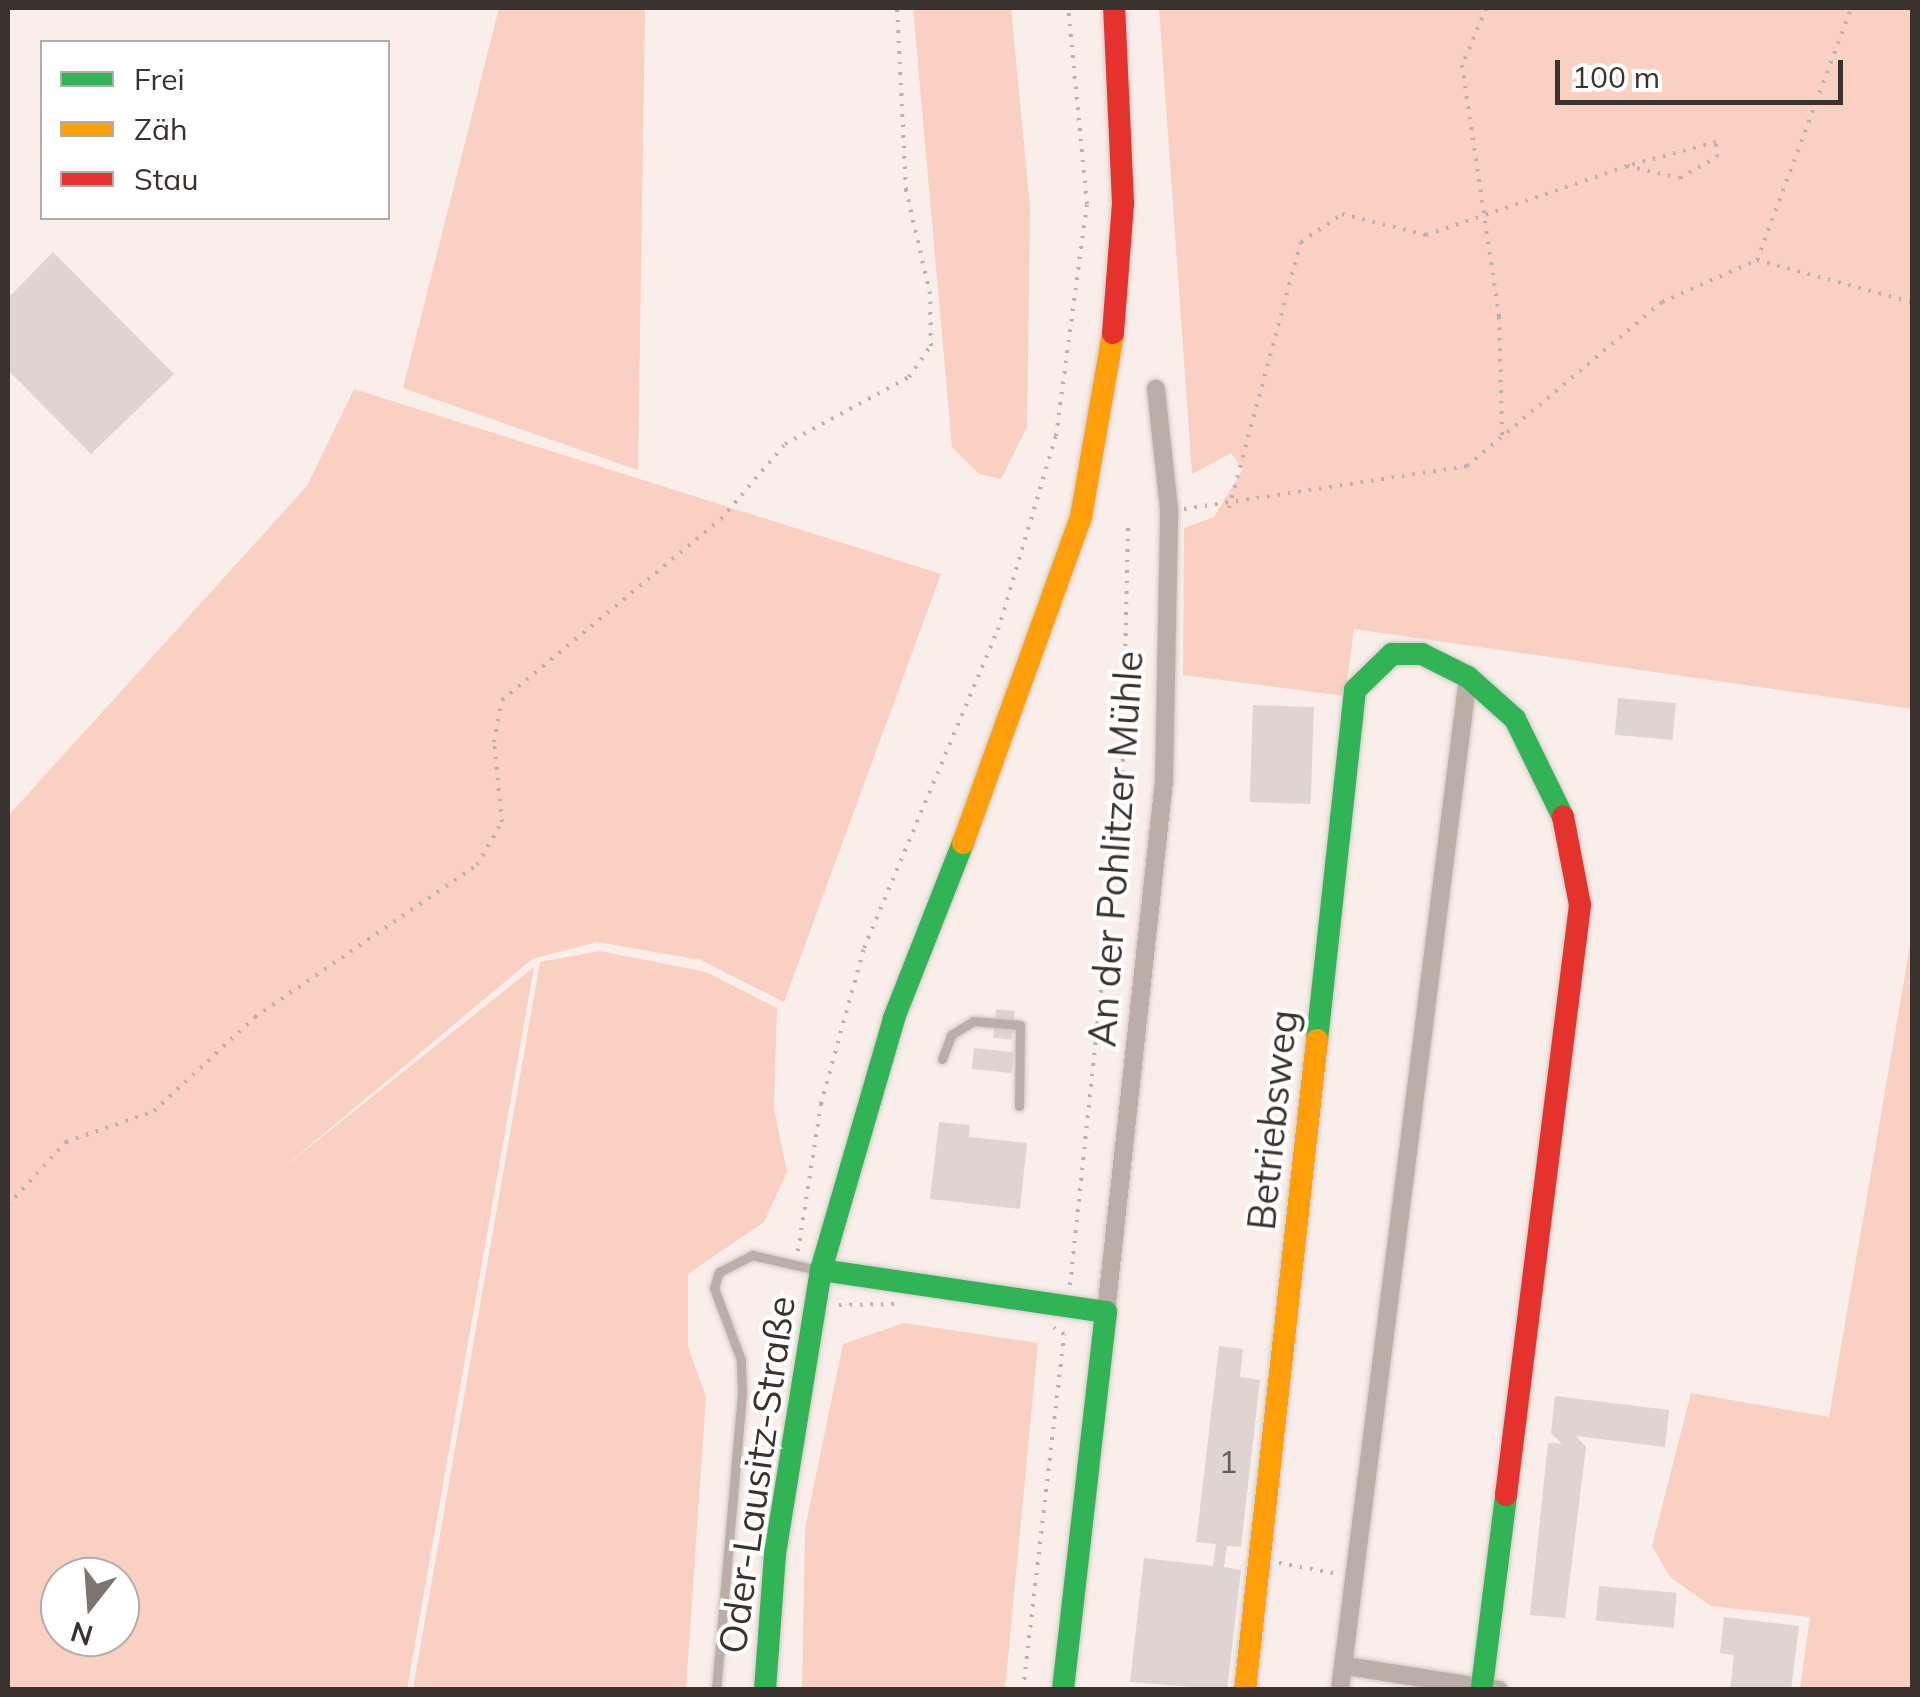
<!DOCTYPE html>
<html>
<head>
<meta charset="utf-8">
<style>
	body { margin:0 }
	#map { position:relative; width:1920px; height:1697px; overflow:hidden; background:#f9eeea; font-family:Mulish,sans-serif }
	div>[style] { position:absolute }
	.green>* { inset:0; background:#f9d0c2 }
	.building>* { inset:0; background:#ded5d2; transform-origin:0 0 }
	.path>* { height:4px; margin-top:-2px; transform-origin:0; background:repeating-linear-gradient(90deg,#bab0ac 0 2.5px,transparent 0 10.5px) }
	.roads { filter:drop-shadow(0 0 2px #d1c9c6) drop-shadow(0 0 2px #d1c9c6) }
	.lane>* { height:9px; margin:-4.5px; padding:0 4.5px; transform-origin:4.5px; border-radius:4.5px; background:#bbaea9 }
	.street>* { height:18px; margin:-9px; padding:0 9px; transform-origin:9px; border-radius:9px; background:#bbaea9 }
	.fast>* { height:22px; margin:-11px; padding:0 11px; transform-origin:11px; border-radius:11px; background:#30b455 }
	.slow>* { height:22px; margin:-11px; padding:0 11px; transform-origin:11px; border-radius:11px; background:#ff9f0a }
	.jam>* { height:22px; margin:-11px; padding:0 11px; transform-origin:11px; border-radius:11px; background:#e5322d }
	span { translate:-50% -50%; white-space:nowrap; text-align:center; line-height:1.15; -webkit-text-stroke:8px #fff; paint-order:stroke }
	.number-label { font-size:32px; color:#655d5a }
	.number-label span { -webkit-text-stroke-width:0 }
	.street-label { font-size:38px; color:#39322f }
	.frame { position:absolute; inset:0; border:10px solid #39322f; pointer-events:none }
	.legend { position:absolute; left:40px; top:40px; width:350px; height:180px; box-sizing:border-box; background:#fff; border:2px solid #b0adac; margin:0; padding:12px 18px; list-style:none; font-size:30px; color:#39322f }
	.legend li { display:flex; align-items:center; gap:20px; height:50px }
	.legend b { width:50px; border:2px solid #b0adac }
	.north { position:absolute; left:40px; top:1557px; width:100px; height:100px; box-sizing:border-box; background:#fff; border:2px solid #b0adac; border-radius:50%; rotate:197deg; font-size:28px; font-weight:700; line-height:40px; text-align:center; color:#39322f }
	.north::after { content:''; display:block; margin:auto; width:35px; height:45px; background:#7c7470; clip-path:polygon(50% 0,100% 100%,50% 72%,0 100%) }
	.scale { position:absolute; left:1555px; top:60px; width:288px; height:45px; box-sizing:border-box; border:5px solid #39322f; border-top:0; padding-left:12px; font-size:30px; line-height:35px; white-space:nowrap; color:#39322f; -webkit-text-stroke:8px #fff; paint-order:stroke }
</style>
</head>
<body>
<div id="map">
	<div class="green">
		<i style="clip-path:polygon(499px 8px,645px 8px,638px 470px,403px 388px)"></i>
		<i style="clip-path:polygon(913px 8px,1011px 8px,1030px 208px,1027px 427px,1001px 479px,979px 474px,952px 447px)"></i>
		<i style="clip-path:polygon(1159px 8px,1912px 8px,1912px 709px,1354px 629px,1345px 696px,1183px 675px,1184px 528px,1214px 517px,1243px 469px,1231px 453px,1192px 474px)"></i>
		<i style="clip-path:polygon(evenodd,354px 389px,941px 574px,784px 1002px,701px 960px,597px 942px,532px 959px,277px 1173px,534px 967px,407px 1689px,8px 1689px,8px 816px,307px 486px,354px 389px,120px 1577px,120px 1637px,60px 1637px,60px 1577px,120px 1577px)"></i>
		<i style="clip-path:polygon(1912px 934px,1912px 1689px,1800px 1689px,1810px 1617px,1711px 1606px,1670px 1577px,1652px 1546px,1691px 1393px,1829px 1417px)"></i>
		<i style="clip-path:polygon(600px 951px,706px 972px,777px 1008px,774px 1109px,787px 1172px,764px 1222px,688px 1274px,688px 1347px,706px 1397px,686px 1689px,413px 1689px,540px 962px)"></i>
		<i style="clip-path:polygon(904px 1323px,1038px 1343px,1005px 1689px,802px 1689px,805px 1529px,843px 1344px)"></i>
	</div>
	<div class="building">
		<i style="clip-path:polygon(53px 252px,174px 374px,91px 454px,8px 370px,8px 298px)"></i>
		<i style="left:1618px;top:698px;width:58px;height:37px;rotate:5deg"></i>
		<i style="left:1253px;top:705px;width:61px;height:97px;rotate:2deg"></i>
		<i style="left:996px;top:1009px;width:19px;height:29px;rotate:6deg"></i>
		<i style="left:974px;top:1048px;width:40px;height:21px;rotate:6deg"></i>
		<i style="clip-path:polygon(939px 1122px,970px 1125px,969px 1137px,1027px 1143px,1020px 1209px,930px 1199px)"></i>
		<i style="clip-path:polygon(1219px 1346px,1243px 1349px,1240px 1377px,1260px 1380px,1241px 1547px,1227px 1546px,1224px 1567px,1241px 1570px,1227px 1690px,1130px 1682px,1144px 1558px,1213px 1566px,1216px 1544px,1196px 1542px)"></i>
		<i style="clip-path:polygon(1555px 1396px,1669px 1410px,1665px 1447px,1576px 1436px,1586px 1447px,1565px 1618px,1530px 1615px,1548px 1443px,1562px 1444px,1551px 1433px)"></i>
		<i style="left:1599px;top:1586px;width:78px;height:35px;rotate:5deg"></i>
		<i style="clip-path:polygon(1724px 1617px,1799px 1626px,1791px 1690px,1730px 1690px,1734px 1655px,1720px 1653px)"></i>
	</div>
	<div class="path">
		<i style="left:1486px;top:8px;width:62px;rotate:112.8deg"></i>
		<i style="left:1462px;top:65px;width:255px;rotate:81.6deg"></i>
		<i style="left:1499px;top:317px;width:118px;rotate:88.5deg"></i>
		<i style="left:1757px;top:260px;width:161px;rotate:15.2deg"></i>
		<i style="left:1229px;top:508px;width:276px;rotate:-74.9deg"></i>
		<i style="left:1301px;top:242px;width:50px;rotate:-34.3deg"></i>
		<i style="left:1342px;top:214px;width:87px;rotate:14deg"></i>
		<i style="left:1426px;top:235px;width:213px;rotate:-18.9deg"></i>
		<i style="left:1627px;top:166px;width:54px;rotate:12.8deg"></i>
		<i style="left:1680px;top:178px;width:43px;rotate:-29.6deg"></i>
		<i style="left:1717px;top:157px;width:15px;rotate:-94deg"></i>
		<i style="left:1716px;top:142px;width:92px;rotate:164.9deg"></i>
		<i style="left:1184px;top:509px;width:286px;rotate:-8.6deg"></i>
		<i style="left:1467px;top:466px;width:255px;rotate:-40.1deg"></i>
		<i style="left:1662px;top:302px;width:104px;rotate:-23.9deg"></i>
		<i style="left:1757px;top:260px;width:269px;rotate:-69.5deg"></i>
		<i style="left:8px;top:1205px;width:86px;rotate:-47.4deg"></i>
		<i style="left:66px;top:1142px;width:93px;rotate:-19.4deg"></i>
		<i style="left:154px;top:1111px;width:138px;rotate:-42.9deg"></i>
		<i style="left:255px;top:1017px;width:269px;rotate:-34.4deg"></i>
		<i style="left:477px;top:865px;width:50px;rotate:-59.8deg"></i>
		<i style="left:502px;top:822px;width:80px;rotate:-95.7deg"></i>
		<i style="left:494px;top:742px;width:43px;rotate:-79.2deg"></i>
		<i style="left:502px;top:700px;width:284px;rotate:-39.6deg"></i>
		<i style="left:721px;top:519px;width:99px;rotate:-49.5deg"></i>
		<i style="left:785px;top:444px;width:141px;rotate:-28.4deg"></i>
		<i style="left:909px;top:377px;width:38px;rotate:-55deg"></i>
		<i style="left:931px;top:346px;width:52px;rotate:-91.1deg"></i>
		<i style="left:930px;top:294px;width:107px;rotate:-103deg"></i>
		<i style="left:906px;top:190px;width:182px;rotate:-92.8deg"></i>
		<i style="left:798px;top:1251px;width:149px;rotate:-81.1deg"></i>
		<i style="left:821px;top:1104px;width:162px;rotate:-74.6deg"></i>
		<i style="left:864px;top:948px;width:345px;rotate:-67.2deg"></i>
		<i style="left:998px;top:630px;width:202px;rotate:-73.4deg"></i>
		<i style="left:1056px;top:436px;width:234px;rotate:-82.4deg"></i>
		<i style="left:1087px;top:204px;width:197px;rotate:-95.5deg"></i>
		<i style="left:1070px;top:1285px;width:495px;rotate:-84deg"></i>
		<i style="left:1122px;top:793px;width:270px;rotate:-88.7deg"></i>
		<i style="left:839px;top:1305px;width:55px;rotate:-1deg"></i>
		<i style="left:1279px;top:1563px;width:61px;rotate:10.4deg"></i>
		<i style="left:1023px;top:1690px;width:358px;rotate:-83.4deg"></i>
		<i style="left:1064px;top:1334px;width:12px;rotate:-149deg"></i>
	</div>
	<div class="roads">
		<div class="lane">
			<i style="left:942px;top:1059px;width:26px;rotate:-69deg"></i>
			<i style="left:951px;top:1035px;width:26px;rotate:-32deg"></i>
			<i style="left:973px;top:1021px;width:47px;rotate:4.9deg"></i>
			<i style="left:1020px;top:1025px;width:81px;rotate:90.7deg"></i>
			<i style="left:716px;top:1690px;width:297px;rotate:-85deg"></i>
			<i style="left:742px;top:1394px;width:34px;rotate:-92deg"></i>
			<i style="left:741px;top:1360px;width:77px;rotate:-110.6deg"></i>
			<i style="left:714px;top:1288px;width:17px;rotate:-73deg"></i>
			<i style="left:719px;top:1272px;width:37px;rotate:-27deg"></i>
			<i style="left:752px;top:1255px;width:63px;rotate:12.9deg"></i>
		</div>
		<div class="street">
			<i style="left:1106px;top:1312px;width:534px;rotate:-83.77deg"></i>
			<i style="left:1164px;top:781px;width:272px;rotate:-88.9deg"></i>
			<i style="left:1169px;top:509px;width:121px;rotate:-96.2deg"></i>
			<i style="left:1347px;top:1666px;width:154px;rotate:9deg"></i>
			<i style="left:1340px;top:1690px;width:1021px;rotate:-82.8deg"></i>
		</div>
		<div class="fast">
			<i style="left:1317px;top:1040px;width:352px;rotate:-83.8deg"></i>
			<i style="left:1355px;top:690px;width:52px;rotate:-44.2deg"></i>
			<i style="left:1392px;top:654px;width:30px"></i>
			<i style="left:1422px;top:654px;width:51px;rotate:26.6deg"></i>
			<i style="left:1468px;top:677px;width:63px;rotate:41.8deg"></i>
			<i style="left:1515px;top:719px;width:109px;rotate:63.9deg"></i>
			<i style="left:821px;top:1270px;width:288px;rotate:8.4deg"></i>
			<i style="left:1106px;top:1312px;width:380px;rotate:96.5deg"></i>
			<i style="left:821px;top:1270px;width:262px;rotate:-73.8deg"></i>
			<i style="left:894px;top:1018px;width:188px;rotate:-68.5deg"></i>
			<i style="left:1482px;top:1686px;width:193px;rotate:-82.8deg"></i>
			<i style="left:765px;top:1690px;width:136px;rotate:-85.8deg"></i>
			<i style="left:775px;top:1554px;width:288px;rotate:-80.8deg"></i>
		</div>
		<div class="slow">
			<i style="left:963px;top:843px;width:347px;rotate:-70.1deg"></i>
			<i style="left:1081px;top:517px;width:187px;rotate:-80.1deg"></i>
			<i style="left:1245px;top:1690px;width:654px;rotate:-83.68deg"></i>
		</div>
		<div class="jam">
			<i style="left:1113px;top:333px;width:130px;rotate:-85.6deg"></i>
			<i style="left:1123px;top:203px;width:195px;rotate:-92.6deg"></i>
			<i style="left:1506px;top:1495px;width:595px;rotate:-82.85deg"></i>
			<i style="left:1580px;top:905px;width:90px;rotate:-100.9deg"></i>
		</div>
	</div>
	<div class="number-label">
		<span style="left:1228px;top:1461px">1</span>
	</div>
	<div class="street-label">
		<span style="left:1116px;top:849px;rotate:-86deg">An der Pohlitzer Mühle</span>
		<span style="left:1273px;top:1120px;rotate:-84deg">Betriebsweg</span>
		<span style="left:757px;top:1475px;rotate:-82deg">Oder-Lausitz-Straße</span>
	</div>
	<div class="frame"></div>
	<ul class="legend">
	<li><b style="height:12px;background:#30b455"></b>Frei</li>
	<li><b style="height:12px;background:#ff9f0a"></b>Zäh</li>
	<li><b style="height:12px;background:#e5322d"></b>Stau</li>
	</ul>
	<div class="north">N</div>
	<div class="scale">100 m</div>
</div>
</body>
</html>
